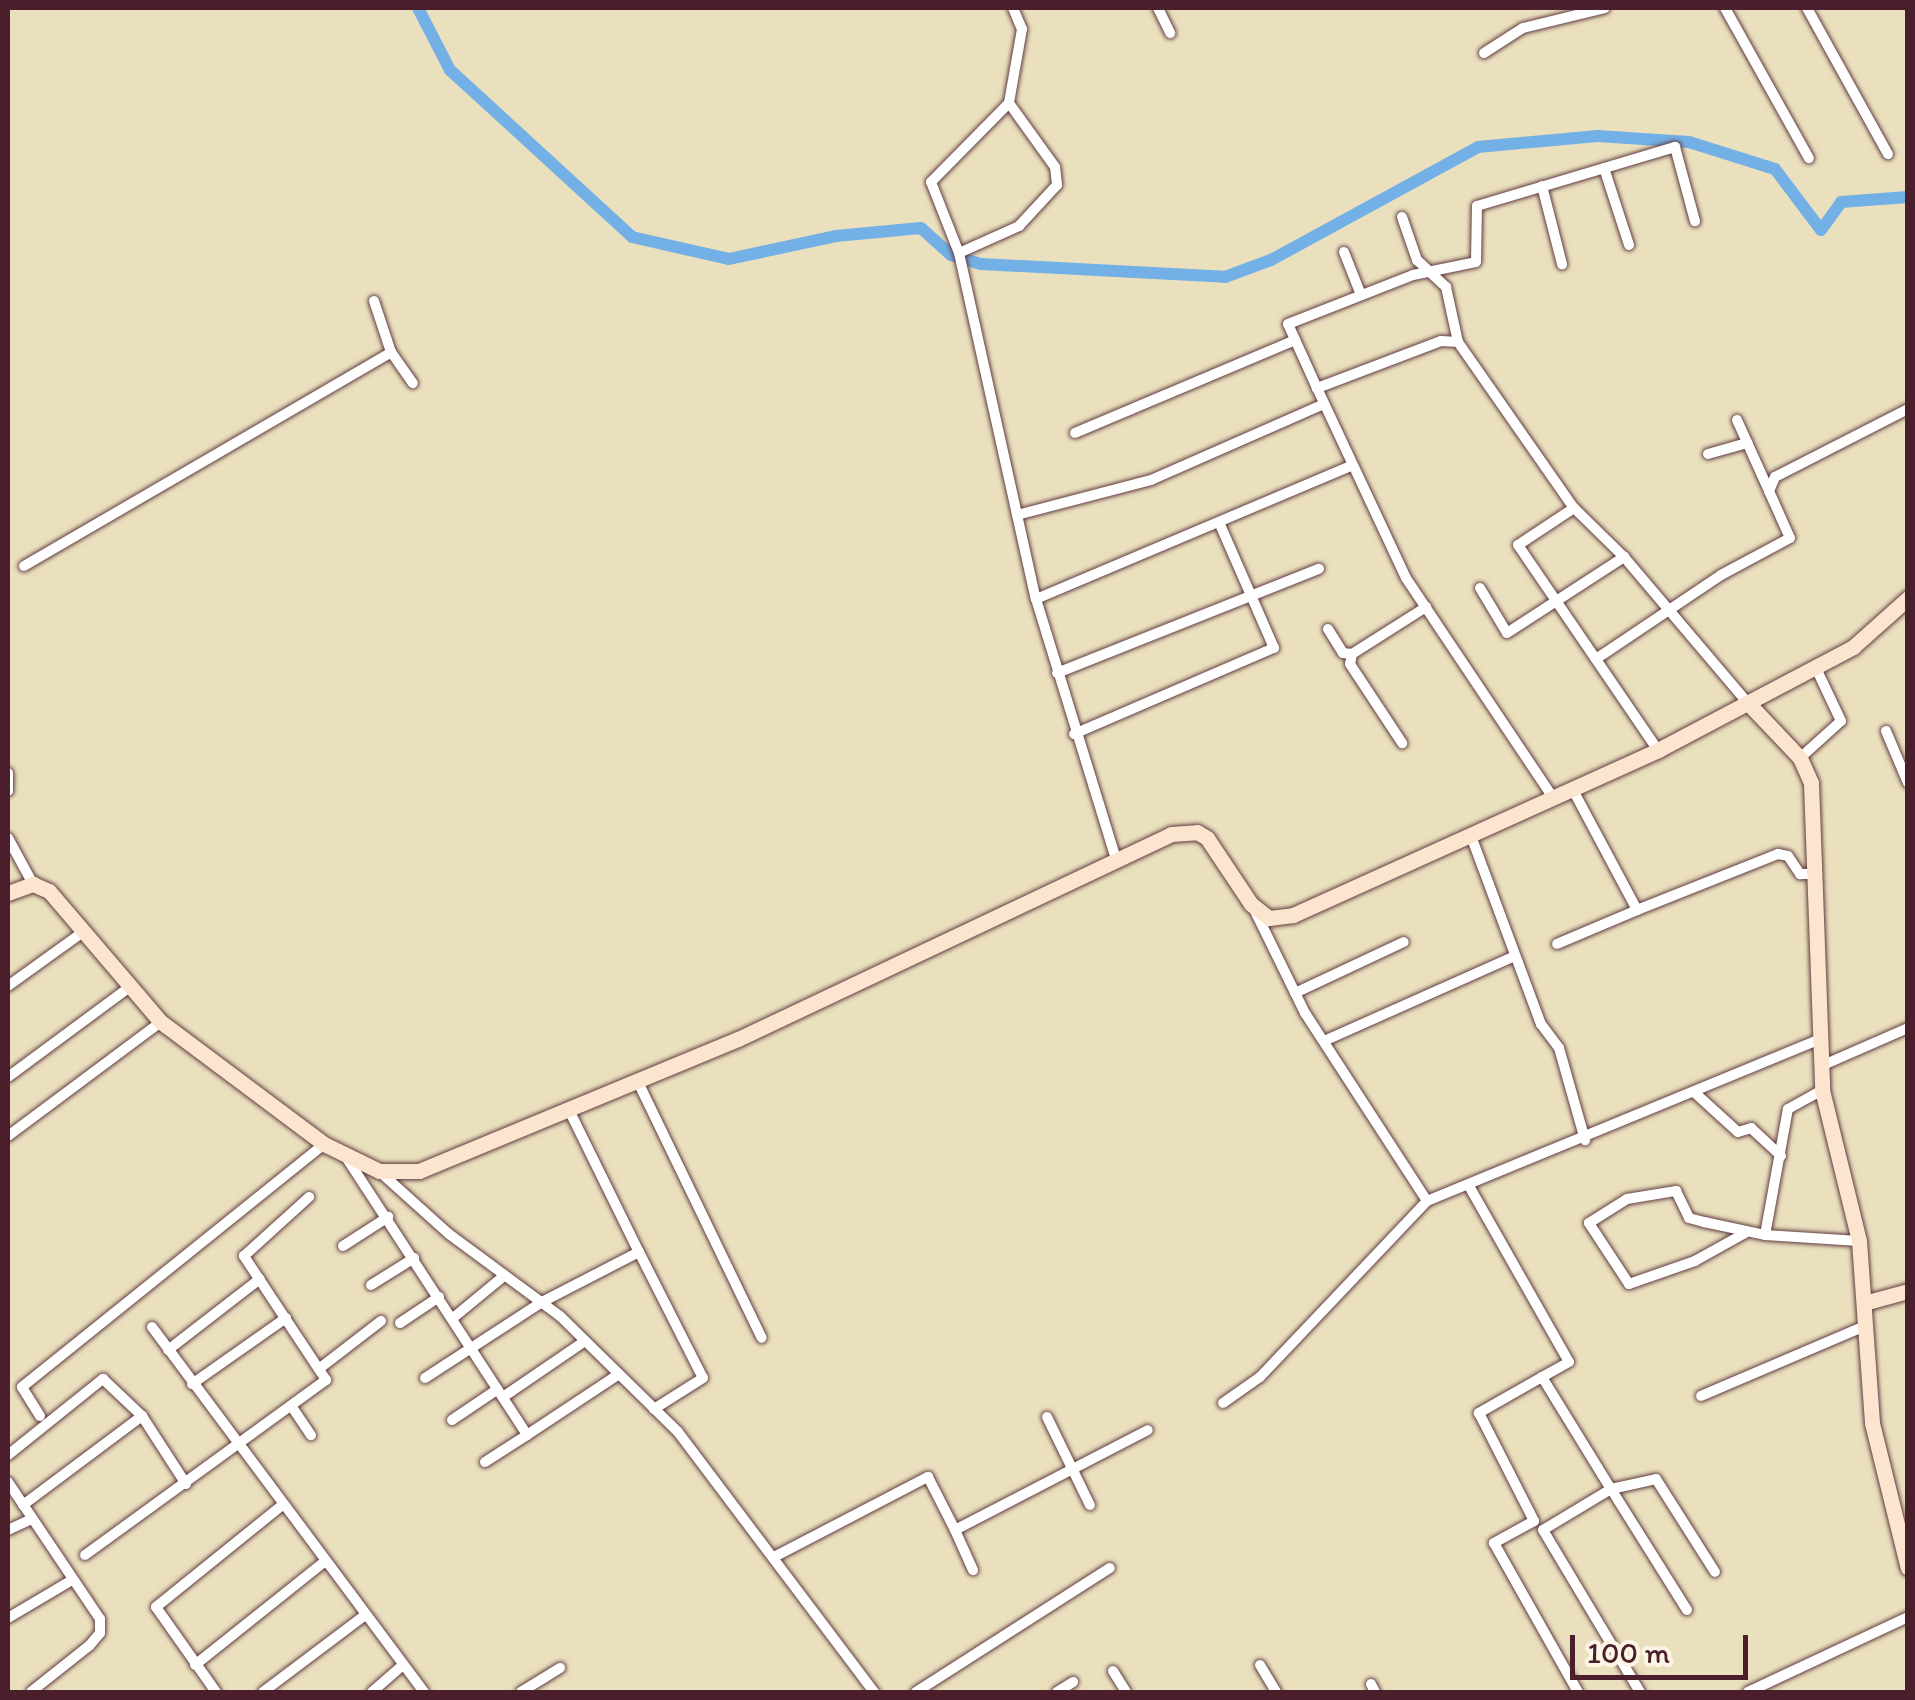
<!DOCTYPE html>
<html>
<head>
<meta charset="utf-8">
<style>
	body { margin:0 }
	#map { position:relative; width:1915px; height:1700px; overflow:hidden; background:#eae0be; font-family:Itim,sans-serif }
	div>[style] { position:absolute }
	.canal>* { height:12px; margin:-6px; padding:0 6px; transform-origin:6px; border-radius:6px; background:#73b0e5 }
	.roads { filter:drop-shadow(0 0 2px #623c41) drop-shadow(0 0 2px #623c41) }
	.street>* { height:10px; margin:-5px; padding:0 5px; transform-origin:5px; border-radius:5px; background:#fff }
	.secondary>* { height:15px; margin:-7.5px; padding:0 7.5px; transform-origin:7.5px; border-radius:7.5px; background:#fbe5cf }
	span { translate:-50% -50%; white-space:nowrap; text-align:center; line-height:1.15; -webkit-text-stroke:10px #fcf5e5; paint-order:stroke }
	.frame { position:absolute; inset:0; border:10px solid #4a1f2b; pointer-events:none }
	.scale { position:absolute; left:1570px; top:1635px; width:178px; height:45px; box-sizing:border-box; border:5px solid #4a1f2b; border-top:0; padding-left:12px; font-size:30px; line-height:35px; white-space:nowrap; color:#4a1f2b; -webkit-text-stroke:8px #fcf5e5; paint-order:stroke }
</style>
</head>
<body>
<div id="map">
	<div class="canal">
		<i style="left:418px;top:8px;width:70px;rotate:62.7deg"></i>
		<i style="left:450px;top:70px;width:247px;rotate:42.5deg"></i>
		<i style="left:632px;top:237px;width:99px;rotate:12.8deg"></i>
		<i style="left:729px;top:259px;width:109px;rotate:-12.1deg"></i>
		<i style="left:836px;top:236px;width:85px;rotate:-5.4deg"></i>
		<i style="left:921px;top:228px;width:40px;rotate:42deg"></i>
		<i style="left:951px;top:255px;width:31px;rotate:17deg"></i>
		<i style="left:981px;top:264px;width:244px;rotate:3deg"></i>
		<i style="left:1225px;top:277px;width:49px;rotate:-20.3deg"></i>
		<i style="left:1271px;top:260px;width:236px;rotate:-28.6deg"></i>
		<i style="left:1478px;top:147px;width:120px;rotate:-5.3deg"></i>
		<i style="left:1597px;top:136px;width:92px;rotate:3.7deg"></i>
		<i style="left:1689px;top:142px;width:90px;rotate:17.4deg"></i>
		<i style="left:1775px;top:169px;width:76px;rotate:53deg"></i>
		<i style="left:1821px;top:230px;width:34px;rotate:-54deg"></i>
		<i style="left:1841px;top:202px;width:67px;rotate:-4.3deg"></i>
	</div>
	<div class="roads">
		<div class="street">
			<i style="left:1013px;top:8px;width:23px;rotate:67deg"></i>
			<i style="left:1022px;top:29px;width:75px;rotate:100deg"></i>
			<i style="left:1009px;top:103px;width:111px;rotate:134.6deg"></i>
			<i style="left:931px;top:182px;width:76px;rotate:68.5deg"></i>
			<i style="left:959px;top:253px;width:354px;rotate:77.5deg"></i>
			<i style="left:1036px;top:599px;width:272px;rotate:72.9deg"></i>
			<i style="left:1158px;top:8px;width:28px;rotate:64deg"></i>
			<i style="left:1725px;top:8px;width:172px;rotate:60.8deg"></i>
			<i style="left:1807px;top:8px;width:167px;rotate:61deg"></i>
			<i style="left:1484px;top:53px;width:46px;rotate:-32.7deg"></i>
			<i style="left:1523px;top:28px;width:84px;rotate:-13.7deg"></i>
			<i style="left:1604px;top:168px;width:81px;rotate:72deg"></i>
			<i style="left:1542px;top:186px;width:81px;rotate:75.6deg"></i>
			<i style="left:1402px;top:217px;width:46px;rotate:70.8deg"></i>
			<i style="left:1417px;top:260px;width:40px;rotate:43deg"></i>
			<i style="left:1446px;top:287px;width:56px;rotate:77.7deg"></i>
			<i style="left:1458px;top:342px;width:203px;rotate:55.1deg"></i>
			<i style="left:1574px;top:508px;width:70px;rotate:44.4deg"></i>
			<i style="left:1344px;top:252px;width:46px;rotate:68.4deg"></i>
			<i style="left:959px;top:253px;width:66px;rotate:-24.2deg"></i>
			<i style="left:1019px;top:226px;width:56px;rotate:-47.2deg"></i>
			<i style="left:1057px;top:185px;width:18px;rotate:-96deg"></i>
			<i style="left:1055px;top:167px;width:79px;rotate:-125.7deg"></i>
			<i style="left:374px;top:301px;width:54px;rotate:71.6deg"></i>
			<i style="left:391px;top:352px;width:38px;rotate:55deg"></i>
			<i style="left:1458px;top:342px;width:17px;rotate:-177deg"></i>
			<i style="left:1441px;top:341px;width:133px;rotate:159.2deg"></i>
			<i style="left:1317px;top:388px;width:210px;rotate:64.9deg"></i>
			<i style="left:1406px;top:578px;width:266px;rotate:56.2deg"></i>
			<i style="left:1317px;top:388px;width:70px;rotate:-114.4deg"></i>
			<i style="left:1288px;top:324px;width:134px;rotate:-21.4deg"></i>
			<i style="left:1413px;top:275px;width:64px;rotate:-11.7deg"></i>
			<i style="left:1476px;top:262px;width:56px;rotate:-89deg"></i>
			<i style="left:1477px;top:206px;width:207px;rotate:-16.6deg"></i>
			<i style="left:1675px;top:147px;width:77px;rotate:74.9deg"></i>
			<i style="left:1737px;top:420px;width:78px;rotate:65.7deg"></i>
			<i style="left:1075px;top:433px;width:239px;rotate:-22.9deg"></i>
			<i style="left:1708px;top:454px;width:41px;rotate:-15.8deg"></i>
			<i style="left:1574px;top:508px;width:67px;rotate:146.5deg"></i>
			<i style="left:1518px;top:545px;width:248px;rotate:55.7deg"></i>
			<i style="left:1017px;top:515px;width:138px;rotate:-14.6deg"></i>
			<i style="left:1151px;top:480px;width:189px;rotate:-23.7deg"></i>
			<i style="left:24px;top:566px;width:425px;rotate:-30.2deg"></i>
			<i style="left:1480px;top:588px;width:52px;rotate:59deg"></i>
			<i style="left:1507px;top:633px;width:140px;rotate:-33deg"></i>
			<i style="left:1624px;top:557px;width:192px;rotate:49.7deg"></i>
			<i style="left:1036px;top:599px;width:342px;rotate:-22.9deg"></i>
			<i style="left:1328px;top:629px;width:28px;rotate:58deg"></i>
			<i style="left:1343px;top:653px;width:9px;rotate:6deg"></i>
			<i style="left:1352px;top:654px;width:10px;rotate:101deg"></i>
			<i style="left:1350px;top:664px;width:95px;rotate:56.6deg"></i>
			<i style="left:1352px;top:654px;width:88px;rotate:-32.4deg"></i>
			<i style="left:1596px;top:659px;width:151px;rotate:-33.9deg"></i>
			<i style="left:1721px;top:575px;width:78px;rotate:-28.2deg"></i>
			<i style="left:1790px;top:538px;width:51px;rotate:-114.1deg"></i>
			<i style="left:1769px;top:491px;width:15px;rotate:-67deg"></i>
			<i style="left:1775px;top:477px;width:149px;rotate:-27.1deg"></i>
			<i style="left:1057px;top:673px;width:282px;rotate:-21.7deg"></i>
			<i style="left:1886px;top:731px;width:56px;rotate:67.1deg"></i>
			<i style="left:1074px;top:734px;width:218px;rotate:-23.3deg"></i>
			<i style="left:1274px;top:648px;width:137px;rotate:-113.6deg"></i>
			<i style="left:1800px;top:758px;width:55px;rotate:-42.1deg"></i>
			<i style="left:1841px;top:721px;width:61px;rotate:-115.3deg"></i>
			<i style="left:8px;top:773px;width:18px;rotate:90deg"></i>
			<i style="left:1573px;top:790px;width:136px;rotate:61.9deg"></i>
			<i style="left:1637px;top:910px;width:152px;rotate:-21.7deg"></i>
			<i style="left:1778px;top:854px;width:10px;rotate:11deg"></i>
			<i style="left:1788px;top:856px;width:22px;rotate:56deg"></i>
			<i style="left:1800px;top:874px;width:17px"></i>
			<i style="left:1471px;top:836px;width:201px;rotate:69.6deg"></i>
			<i style="left:1541px;top:1024px;width:30px;rotate:53deg"></i>
			<i style="left:1559px;top:1048px;width:96px;rotate:74.2deg"></i>
			<i style="left:8px;top:838px;width:52px;rotate:61.5deg"></i>
			<i style="left:1254px;top:909px;width:116px;rotate:63.9deg"></i>
			<i style="left:1305px;top:1013px;width:224px;rotate:57deg"></i>
			<i style="left:1557px;top:944px;width:87px;rotate:-23deg"></i>
			<i style="left:8px;top:986px;width:89px;rotate:-35.8deg"></i>
			<i style="left:1295px;top:993px;width:120px;rotate:-25.1deg"></i>
			<i style="left:1324px;top:1041px;width:209px;rotate:-24deg"></i>
			<i style="left:1821px;top:1066px;width:95px;rotate:-23.6deg"></i>
			<i style="left:8px;top:1077px;width:148px;rotate:-36.5deg"></i>
			<i style="left:638px;top:1082px;width:284px;rotate:64.2deg"></i>
			<i style="left:1694px;top:1092px;width:59px;rotate:42.3deg"></i>
			<i style="left:1738px;top:1132px;width:14px;rotate:-17deg"></i>
			<i style="left:1751px;top:1128px;width:41px;rotate:43deg"></i>
			<i style="left:569px;top:1110px;width:158px;rotate:63.8deg"></i>
			<i style="left:8px;top:1136px;width:191px;rotate:-36.7deg"></i>
			<i style="left:346px;top:1157px;width:332px;rotate:56.9deg"></i>
			<i style="left:527px;top:1435px;width:110px;rotate:-33.5deg"></i>
			<i style="left:379px;top:1171px;width:94px;rotate:42deg"></i>
			<i style="left:449px;top:1234px;width:138px;rotate:36.5deg"></i>
			<i style="left:560px;top:1316px;width:165px;rotate:44.5deg"></i>
			<i style="left:678px;top:1432px;width:326px;rotate:53deg"></i>
			<i style="left:1469px;top:1186px;width:202px;rotate:60.4deg"></i>
			<i style="left:1569px;top:1362px;width:31px;rotate:151deg"></i>
			<i style="left:1542px;top:1377px;width:132px;rotate:58.4deg"></i>
			<i style="left:1611px;top:1489px;width:79px;rotate:148.9deg"></i>
			<i style="left:1543px;top:1530px;width:189px;rotate:59.1deg"></i>
			<i style="left:1747px;top:1232px;width:60px;rotate:150.9deg"></i>
			<i style="left:1695px;top:1261px;width:70px;rotate:160.8deg"></i>
			<i style="left:1629px;top:1284px;width:73px;rotate:-123.3deg"></i>
			<i style="left:1589px;top:1223px;width:45px;rotate:-32.3deg"></i>
			<i style="left:1627px;top:1199px;width:50px;rotate:-9.3deg"></i>
			<i style="left:1676px;top:1191px;width:30px;rotate:64deg"></i>
			<i style="left:1689px;top:1218px;width:16px;rotate:15deg"></i>
			<i style="left:1704px;top:1222px;width:62px;rotate:12deg"></i>
			<i style="left:1765px;top:1235px;width:94px;rotate:3.7deg"></i>
			<i style="left:1765px;top:1235px;width:128px;rotate:-79.7deg"></i>
			<i style="left:1788px;top:1109px;width:39px;rotate:-29deg"></i>
			<i style="left:343px;top:1246px;width:54px;rotate:-32.8deg"></i>
			<i style="left:371px;top:1285px;width:51px;rotate:-32.1deg"></i>
			<i style="left:453px;top:1318px;width:67px;rotate:-39.6deg"></i>
			<i style="left:400px;top:1323px;width:47px;rotate:-33.7deg"></i>
			<i style="left:152px;top:1327px;width:455px;rotate:53.3deg"></i>
			<i style="left:168px;top:1350px;width:116px;rotate:-37.7deg"></i>
			<i style="left:320px;top:1368px;width:77px;rotate:-37.6deg"></i>
			<i style="left:1542px;top:1377px;width:73px;rotate:150.3deg"></i>
			<i style="left:1479px;top:1413px;width:121px;rotate:63deg"></i>
			<i style="left:1534px;top:1521px;width:46px;rotate:151.2deg"></i>
			<i style="left:1494px;top:1543px;width:171px;rotate:60.6deg"></i>
			<i style="left:425px;top:1378px;width:140px;rotate:-33deg"></i>
			<i style="left:542px;top:1302px;width:109px;rotate:-27.3deg"></i>
			<i style="left:639px;top:1252px;width:141px;rotate:63.1deg"></i>
			<i style="left:703px;top:1378px;width:58px;rotate:147.7deg"></i>
			<i style="left:192px;top:1384px;width:115px;rotate:-35.1deg"></i>
			<i style="left:1701px;top:1396px;width:178px;rotate:-23.1deg"></i>
			<i style="left:503px;top:1397px;width:99px;rotate:-34.3deg"></i>
			<i style="left:1223px;top:1403px;width:45px;rotate:-35.1deg"></i>
			<i style="left:1260px;top:1377px;width:243px;rotate:-46.5deg"></i>
			<i style="left:1427px;top:1201px;width:426px;rotate:-22.4deg"></i>
			<i style="left:292px;top:1407px;width:34px;rotate:56deg"></i>
			<i style="left:40px;top:1416px;width:34px;rotate:-122deg"></i>
			<i style="left:22px;top:1387px;width:388px;rotate:-38.8deg"></i>
			<i style="left:1047px;top:1417px;width:98px;rotate:64deg"></i>
			<i style="left:452px;top:1420px;width:55px;rotate:-34deg"></i>
			<i style="left:8px;top:1455px;width:122px;rotate:-38.7deg"></i>
			<i style="left:103px;top:1379px;width:54px;rotate:43.5deg"></i>
			<i style="left:142px;top:1416px;width:81px;rotate:57.1deg"></i>
			<i style="left:485px;top:1462px;width:50px;rotate:-32.7deg"></i>
			<i style="left:8px;top:1482px;width:165px;rotate:56.1deg"></i>
			<i style="left:100px;top:1619px;width:14px;rotate:90deg"></i>
			<i style="left:100px;top:1633px;width:16px;rotate:130deg"></i>
			<i style="left:90px;top:1645px;width:75px;rotate:141.5deg"></i>
			<i style="left:23px;top:1505px;width:149px;rotate:-36.8deg"></i>
			<i style="left:8px;top:1530px;width:26px;rotate:-25deg"></i>
			<i style="left:955px;top:1530px;width:44px;rotate:65.8deg"></i>
			<i style="left:85px;top:1555px;width:298px;rotate:-36deg"></i>
			<i style="left:326px;top:1380px;width:149px;rotate:-123.5deg"></i>
			<i style="left:244px;top:1256px;width:88px;rotate:-42.2deg"></i>
			<i style="left:774px;top:1557px;width:174px;rotate:-27.5deg"></i>
			<i style="left:928px;top:1477px;width:59px;rotate:63deg"></i>
			<i style="left:955px;top:1530px;width:217px;rotate:-27.4deg"></i>
			<i style="left:1687px;top:1610px;width:143px;rotate:-122.1deg"></i>
			<i style="left:1611px;top:1489px;width:46px;rotate:-12.5deg"></i>
			<i style="left:1656px;top:1479px;width:110px;rotate:57.6deg"></i>
			<i style="left:8px;top:1618px;width:74px;rotate:-30.7deg"></i>
			<i style="left:195px;top:1665px;width:165px;rotate:-38.6deg"></i>
			<i style="left:1260px;top:1665px;width:31px;rotate:59deg"></i>
			<i style="left:1113px;top:1671px;width:25px;rotate:58deg"></i>
			<i style="left:1371px;top:1684px;width:9px;rotate:63deg"></i>
			<i style="left:216px;top:1692px;width:104px;rotate:-125.2deg"></i>
			<i style="left:156px;top:1607px;width:161px;rotate:-38.9deg"></i>
			<i style="left:263px;top:1692px;width:128px;rotate:-37deg"></i>
			<i style="left:372px;top:1692px;width:41px;rotate:-41.1deg"></i>
			<i style="left:521px;top:1692px;width:46px;rotate:-31.6deg"></i>
			<i style="left:916px;top:1692px;width:230px;rotate:-32.6deg"></i>
			<i style="left:1057px;top:1692px;width:19px;rotate:-32deg"></i>
			<i style="left:1748px;top:1692px;width:177px;rotate:-25.1deg"></i>
		</div>
		<div class="secondary">
			<i style="left:1748px;top:703px;width:76px;rotate:46.6deg"></i>
			<i style="left:1800px;top:758px;width:27px;rotate:66deg"></i>
			<i style="left:1811px;top:783px;width:307px;rotate:87.9deg"></i>
			<i style="left:1822px;top:1090px;width:155px;rotate:76.2deg"></i>
			<i style="left:1859px;top:1241px;width:182px;rotate:85.9deg"></i>
			<i style="left:1872px;top:1423px;width:149px;rotate:76.1deg"></i>
			<i style="left:8px;top:893px;width:27px;rotate:-20deg"></i>
			<i style="left:33px;top:884px;width:17px;rotate:24deg"></i>
			<i style="left:49px;top:891px;width:172px;rotate:49.5deg"></i>
			<i style="left:161px;top:1022px;width:204px;rotate:36.8deg"></i>
			<i style="left:324px;top:1144px;width:61px;rotate:26.1deg"></i>
			<i style="left:379px;top:1171px;width:40px"></i>
			<i style="left:419px;top:1171px;width:345px;rotate:-22.5deg"></i>
			<i style="left:738px;top:1039px;width:479px;rotate:-25.3deg"></i>
			<i style="left:1171px;top:834px;width:26px;rotate:-4deg"></i>
			<i style="left:1197px;top:832px;width:12px;rotate:31deg"></i>
			<i style="left:1207px;top:838px;width:79px;rotate:56.3deg"></i>
			<i style="left:1251px;top:904px;width:23px;rotate:38deg"></i>
			<i style="left:1269px;top:918px;width:24px;rotate:-7deg"></i>
			<i style="left:1293px;top:915px;width:401px;rotate:-24.3deg"></i>
			<i style="left:1658px;top:750px;width:221px;rotate:-27.8deg"></i>
			<i style="left:1853px;top:647px;width:74px;rotate:-41.7deg"></i>
			<i style="left:1864px;top:1303px;width:46px;rotate:-15.3deg"></i>
		</div>
	</div>
	<div class="frame"></div>
	<div class="scale">100 m</div>
</div>
</body>
</html>
